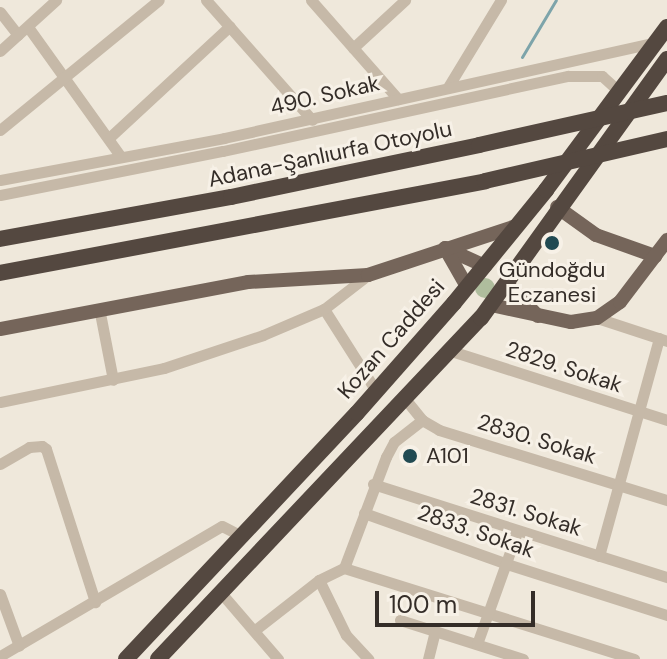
<!DOCTYPE html>
<html>
<head>
<meta charset="utf-8">
<style>
	body { margin:0 }
	#map { position:relative; width:667px; height:659px; overflow:hidden; background:#efe8db; font-family:"DM Sans",sans-serif }
	div>[style] { position:absolute }
	.green>* { inset:0; background:#afbd9d }
	.round { border-radius:50% }
	.stream>* { height:3px; margin:-1.5px; padding:0 1.5px; transform-origin:1.5px; border-radius:1.5px; background:#7da4aa }
	.minor>* { height:11px; margin:-5.5px; padding:0 5.5px; transform-origin:5.5px; border-radius:5.5px; background:#c6b9a8 }
	.major>* { height:14px; margin:-7px; padding:0 7px; transform-origin:7px; border-radius:7px; background:#75655a }
	.highway>* { height:16px; margin:-8px; padding:0 8px; transform-origin:8px; border-radius:8px; background:#544840 }
	.highway-bridge>* { height:16px; margin:-8px; padding:0 8px; transform-origin:8px; border-radius:8px; background:#544840 }
	.dots>* { width:22px; height:22px; translate:-50% -50%; box-sizing:border-box; border:4px solid #f7f1e7; border-radius:50% }
	span { translate:-50% -50%; white-space:nowrap; text-align:center; line-height:1.15; -webkit-text-stroke:6px #f7f1e7; paint-order:stroke }
	.street-label { font-size:22px; color:#342d28 }
	.poi-label { font-size:22px; color:#342d28 }
	.left { translate:0 -50%; text-align:left }
	.scale { position:absolute; left:375px; top:591px; width:160px; height:36px; box-sizing:border-box; border:4px solid #342d28; border-top:0; padding-left:10px; font-size:24px; line-height:28px; white-space:nowrap; color:#342d28; -webkit-text-stroke:6px #f7f1e7; paint-order:stroke }
</style>
</head>
<body>
<div id="map">
	<div class="green">
		<i class="round" style="left:475px;top:278px;width:20px;height:20px"></i>
	</div>
	<div class="stream">
		<i style="left:522px;top:57px;width:66px;rotate:-59.2deg"></i>
	</div>
	<div class="minor">
		<i style="left:206px;top:0;width:160px;rotate:48.5deg"></i>
		<i style="left:311px;top:0;width:132px;rotate:48.7deg"></i>
		<i style="left:0;top:12px;width:29px;rotate:52deg"></i>
		<i style="left:28px;top:27px;width:160px;rotate:54.4deg"></i>
		<i style="left:353px;top:48px;width:71px;rotate:-42.7deg"></i>
		<i style="left:0;top:51px;width:76px;rotate:-42.3deg"></i>
		<i style="left:448px;top:87px;width:102px;rotate:-58.7deg"></i>
		<i style="left:0;top:130px;width:205px;rotate:-39.3deg"></i>
		<i style="left:110px;top:137px;width:163px;rotate:-42.8deg"></i>
		<i style="left:0;top:180px;width:228px;rotate:-10.6deg"></i>
		<i style="left:224px;top:138px;width:443px;rotate:-12.5deg"></i>
		<i style="left:0;top:195px;width:227px;rotate:-11.2deg"></i>
		<i style="left:223px;top:151px;width:353px;rotate:-12.3deg"></i>
		<i style="left:568px;top:76px;width:34px"></i>
		<i style="left:602px;top:76px;width:24px;rotate:42deg"></i>
		<i style="left:324px;top:309px;width:97px;rotate:57.6deg"></i>
		<i style="left:100px;top:313px;width:68px;rotate:79deg"></i>
		<i style="left:597px;top:318px;width:74px;rotate:18.2deg"></i>
		<i style="left:448px;top:350px;width:230px;rotate:17.7deg"></i>
		<i style="left:406px;top:400px;width:26px;rotate:51deg"></i>
		<i style="left:422px;top:420px;width:20px;rotate:30deg"></i>
		<i style="left:439px;top:430px;width:239px;rotate:17.1deg"></i>
		<i style="left:0;top:402px;width:167px;rotate:-11.7deg"></i>
		<i style="left:164px;top:368px;width:104px;rotate:-18.4deg"></i>
		<i style="left:263px;top:335px;width:66px;rotate:-23.1deg"></i>
		<i style="left:324px;top:309px;width:56px;rotate:-37.7deg"></i>
		<i style="left:0;top:464px;width:34px;rotate:-30deg"></i>
		<i style="left:29px;top:447px;width:13px;rotate:-4deg"></i>
		<i style="left:42px;top:446px;width:5px;rotate:37deg"></i>
		<i style="left:46px;top:449px;width:161px;rotate:72.2deg"></i>
		<i style="left:373px;top:484px;width:308px;rotate:17.6deg"></i>
		<i style="left:364px;top:513px;width:152px;rotate:19.6deg"></i>
		<i style="left:507px;top:564px;width:168px;rotate:17.7deg"></i>
		<i style="left:599px;top:556px;width:226px;rotate:-74.6deg"></i>
		<i style="left:344px;top:568px;width:304px;rotate:17.4deg"></i>
		<i style="left:319px;top:580px;width:61px;rotate:63.9deg"></i>
		<i style="left:346px;top:635px;width:33px;rotate:47deg"></i>
		<i style="left:0;top:594px;width:55px;rotate:69.9deg"></i>
		<i style="left:222px;top:594px;width:86px;rotate:49.3deg"></i>
		<i style="left:400px;top:620px;width:129px;rotate:17.6deg"></i>
		<i style="left:255px;top:630px;width:81px;rotate:-38deg"></i>
		<i style="left:319px;top:580px;width:28px;rotate:-26deg"></i>
		<i style="left:344px;top:568px;width:119px;rotate:-69.3deg"></i>
		<i style="left:386px;top:457px;width:17px;rotate:-62deg"></i>
		<i style="left:394px;top:442px;width:36px;rotate:-38deg"></i>
		<i style="left:477px;top:644px;width:119px;rotate:-70.3deg"></i>
		<i style="left:0;top:656px;width:257px;rotate:-30.4deg"></i>
		<i style="left:222px;top:526px;width:20px;rotate:27deg"></i>
		<i style="left:428px;top:659px;width:29px;rotate:-76deg"></i>
	</div>
	<div class="major">
		<i style="left:557px;top:207px;width:48px;rotate:35.7deg"></i>
		<i style="left:596px;top:235px;width:63px;rotate:19.6deg"></i>
		<i style="left:445px;top:248px;width:44px;rotate:24.2deg"></i>
		<i style="left:445px;top:248px;width:43px;rotate:60.4deg"></i>
		<i style="left:506px;top:283px;width:46px;rotate:45.9deg"></i>
		<i style="left:491px;top:305px;width:82px;rotate:12deg"></i>
		<i style="left:571px;top:322px;width:26px;rotate:-9deg"></i>
		<i style="left:597px;top:318px;width:28px;rotate:-35deg"></i>
		<i style="left:620px;top:302px;width:78px;rotate:-52.8deg"></i>
		<i style="left:0;top:329px;width:252px;rotate:-10.7deg"></i>
		<i style="left:248px;top:282px;width:120px;rotate:-3.3deg"></i>
		<i style="left:368px;top:275px;width:156px;rotate:-18.3deg"></i>
	</div>
	<div class="highway">
		<i style="left:0;top:239px;width:235px;rotate:-10.3deg"></i>
		<i style="left:231px;top:197px;width:253px;rotate:-11.8deg"></i>
		<i style="left:0;top:273px;width:494px;rotate:-10.7deg"></i>
		<i style="left:126px;top:659px;width:337px;rotate:-46.8deg"></i>
		<i style="left:357px;top:413px;width:147px;rotate:-48.6deg"></i>
		<i style="left:454px;top:303px;width:146px;rotate:-50.8deg"></i>
		<i style="left:546px;top:190px;width:203px;rotate:-53.4deg"></i>
		<i style="left:158px;top:659px;width:470px;rotate:-46.6deg"></i>
		<i style="left:481px;top:318px;width:319px;rotate:-54.3deg"></i>
	</div>
	<div class="highway-bridge">
		<i style="left:479px;top:145px;width:193px;rotate:-12.6deg"></i>
		<i style="left:485px;top:181px;width:187px;rotate:-13deg"></i>
	</div>
	<div class="dots">
		<i style="left:552px;top:243px;background:#214a52"></i>
		<i style="left:410px;top:456px;background:#214a52"></i>
	</div>
	<div class="street-label">
		<span style="left:325px;top:95px;rotate:-13deg">490. Sokak</span>
		<span style="left:330px;top:154px;rotate:-12deg">Adana-Şanlıurfa Otoyolu</span>
		<span style="left:391px;top:339px;rotate:-49deg">Kozan Caddesi</span>
		<span style="left:564px;top:367px;rotate:18deg">2829. Sokak</span>
		<span style="left:537px;top:439px;rotate:17deg">2830. Sokak</span>
		<span style="left:526px;top:512px;rotate:17deg">2831. Sokak</span>
		<span style="left:476px;top:531px;rotate:19deg">2833. Sokak</span>
	</div>
	<div class="poi-label">
		<span style="left:552px;top:282px">Gündoğdu<br>Eczanesi</span>
		<span class="left" style="left:426px;top:456px">A101</span>
	</div>
	<div class="scale">100 m</div>
</div>
</body>
</html>
